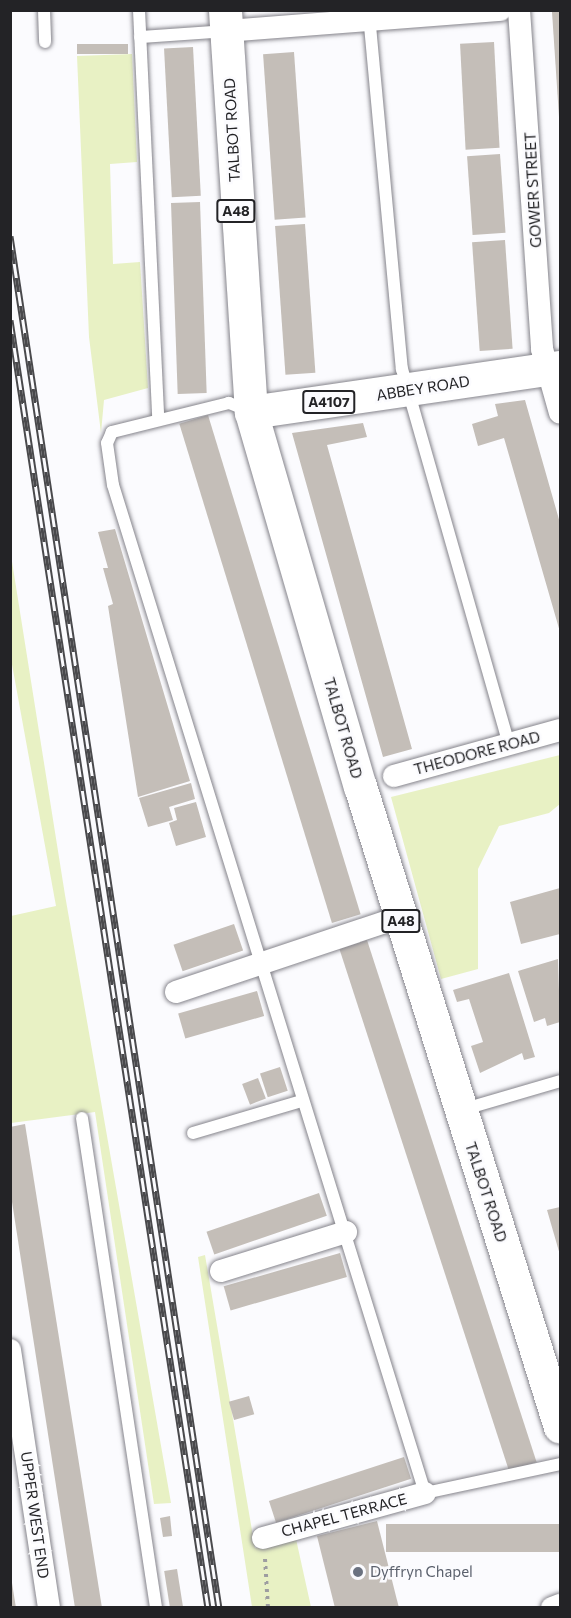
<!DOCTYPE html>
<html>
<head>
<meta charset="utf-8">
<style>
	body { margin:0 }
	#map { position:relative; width:571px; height:1618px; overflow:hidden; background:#fbfbfe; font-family:Commissioner,sans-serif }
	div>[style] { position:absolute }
	.green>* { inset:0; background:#e8f1c4 }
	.building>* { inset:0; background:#c4beb8; transform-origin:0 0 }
	.path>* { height:4px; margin-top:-2px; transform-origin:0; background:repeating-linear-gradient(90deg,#9d9da0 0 3px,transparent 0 7.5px) }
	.roads { filter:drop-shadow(0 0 2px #85848b) drop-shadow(0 0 2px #85848b) }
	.lane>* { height:12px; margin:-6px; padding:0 6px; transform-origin:6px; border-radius:6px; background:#fff }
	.street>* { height:22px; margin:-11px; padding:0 11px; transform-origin:11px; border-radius:11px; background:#fff }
	.primary>* { height:33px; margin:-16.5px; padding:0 16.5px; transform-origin:16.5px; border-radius:16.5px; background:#fff }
	.rail>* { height:7px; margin-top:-3.5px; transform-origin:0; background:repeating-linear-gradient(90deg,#fbfbfe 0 14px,#49494c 0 28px); box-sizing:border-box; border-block:2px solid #49494c }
	.dots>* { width:16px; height:16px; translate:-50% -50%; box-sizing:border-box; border:3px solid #fbfbfe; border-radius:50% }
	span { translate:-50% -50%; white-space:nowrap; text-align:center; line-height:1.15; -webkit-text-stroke:5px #fbfbfe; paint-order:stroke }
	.shield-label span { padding:2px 4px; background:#fbfbfe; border:2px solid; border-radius:4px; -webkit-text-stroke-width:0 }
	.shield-label { font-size:14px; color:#232326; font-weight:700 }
	.street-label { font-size:15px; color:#232326 }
	.worship-label { font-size:15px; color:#5b616d }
	.left { translate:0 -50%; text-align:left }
	.frame { position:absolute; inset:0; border:12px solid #232326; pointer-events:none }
</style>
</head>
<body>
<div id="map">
	<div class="green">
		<i style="clip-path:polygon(132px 54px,137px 162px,110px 164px,113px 264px,140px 262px,148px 388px,104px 400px,101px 433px,89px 337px,77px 56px)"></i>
		<i style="clip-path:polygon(10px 549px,65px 895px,171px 1503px,154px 1504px,95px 1112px,11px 1123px,11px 916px,56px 906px,11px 659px)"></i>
		<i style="clip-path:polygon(560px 755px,560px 804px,549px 813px,499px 826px,478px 869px,478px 969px,441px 979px,391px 797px)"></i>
		<i style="clip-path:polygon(205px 1255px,255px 1548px,296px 1539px,311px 1607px,252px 1607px,198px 1257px)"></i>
	</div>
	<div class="building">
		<i style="clip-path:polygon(560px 11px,560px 117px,559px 117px,552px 12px)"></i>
		<i style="left:494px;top:42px;width:106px;height:34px;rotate:87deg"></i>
		<i style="left:128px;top:44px;width:10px;height:51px;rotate:90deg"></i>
		<i style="left:193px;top:47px;width:149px;height:29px;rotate:87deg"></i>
		<i style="left:294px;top:52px;width:166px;height:31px;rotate:86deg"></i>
		<i style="left:500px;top:154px;width:79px;height:33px;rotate:86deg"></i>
		<i style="left:200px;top:202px;width:191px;height:29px;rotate:88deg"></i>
		<i style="left:305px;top:224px;width:149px;height:30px;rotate:86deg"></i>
		<i style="left:505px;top:240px;width:109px;height:33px;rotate:86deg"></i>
		<i style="clip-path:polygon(525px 400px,560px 523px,560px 632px,504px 438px,478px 446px,472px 424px,498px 416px,495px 404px)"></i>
		<i style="left:208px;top:415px;width:522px;height:30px;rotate:73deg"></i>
		<i style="clip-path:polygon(363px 423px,367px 437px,327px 445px,412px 749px,383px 757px,292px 433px)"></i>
		<i style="clip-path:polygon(115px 529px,190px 781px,138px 797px,108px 606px,113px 604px,103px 568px,108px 568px,98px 532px)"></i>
		<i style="clip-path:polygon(191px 783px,195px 799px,169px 807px,173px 820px,148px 827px,139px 798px)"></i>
		<i style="clip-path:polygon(196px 802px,206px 837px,176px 846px,169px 823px,177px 820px,174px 808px)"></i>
		<i style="clip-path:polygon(560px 888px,560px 934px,521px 944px,510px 902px)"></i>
		<i style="left:234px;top:924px;width:28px;height:64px;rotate:71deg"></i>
		<i style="left:367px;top:940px;width:549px;height:29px;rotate:72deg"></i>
		<i style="clip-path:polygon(558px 959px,560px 1022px,547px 1026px,545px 1018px,534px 1022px,518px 971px)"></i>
		<i style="clip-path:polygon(509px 973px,535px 1057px,524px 1060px,522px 1053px,480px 1073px,471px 1046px,483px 1042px,469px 999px,457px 1002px,453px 990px)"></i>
		<i style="left:257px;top:991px;width:26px;height:82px;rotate:74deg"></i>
		<i style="left:280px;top:1067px;width:25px;height:21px;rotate:72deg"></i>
		<i style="left:258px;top:1078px;width:22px;height:17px;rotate:69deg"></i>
		<i style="clip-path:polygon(25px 1124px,102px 1608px,75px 1608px,10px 1189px,10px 1127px)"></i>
		<i style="left:319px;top:1193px;width:24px;height:119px;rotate:71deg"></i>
		<i style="clip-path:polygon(560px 1207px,560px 1255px,547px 1210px)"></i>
		<i style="left:340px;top:1253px;width:25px;height:121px;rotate:74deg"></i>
		<i style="left:249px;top:1396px;width:19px;height:21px;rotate:74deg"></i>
		<i style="left:404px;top:1457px;width:23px;height:142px;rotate:72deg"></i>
		<i style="clip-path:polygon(170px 1516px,172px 1536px,163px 1537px,160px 1518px)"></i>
		<i style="clip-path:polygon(377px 1521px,399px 1608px,335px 1608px,317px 1536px)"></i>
		<i style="left:560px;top:1524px;width:28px;height:174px;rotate:90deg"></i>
		<i style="left:177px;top:1569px;width:39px;height:13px;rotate:81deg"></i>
		<i style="clip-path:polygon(12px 1583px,16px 1608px,10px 1608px)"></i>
	</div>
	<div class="path">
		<i style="left:265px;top:1559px;width:49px;rotate:86.5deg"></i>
	</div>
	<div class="roads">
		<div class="lane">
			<i style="left:44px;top:10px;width:32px;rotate:88deg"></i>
			<i style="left:139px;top:10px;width:408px;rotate:87.3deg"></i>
			<i style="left:369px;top:15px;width:356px;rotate:84.7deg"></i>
			<i style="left:402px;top:369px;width:391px;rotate:74.1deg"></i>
			<i style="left:140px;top:37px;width:85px;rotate:-4deg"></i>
			<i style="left:249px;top:411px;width:22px;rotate:-158deg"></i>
			<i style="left:229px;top:403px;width:121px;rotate:166.1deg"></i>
			<i style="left:112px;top:432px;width:12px;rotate:114deg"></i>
			<i style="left:107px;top:443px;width:42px;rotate:81.9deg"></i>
			<i style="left:113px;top:485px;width:1055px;rotate:72.8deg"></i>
			<i style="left:425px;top:1493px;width:138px;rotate:-12.1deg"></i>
			<i style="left:461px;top:1110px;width:103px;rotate:-16.3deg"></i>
			<i style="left:82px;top:1118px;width:496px;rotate:81.4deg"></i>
			<i style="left:193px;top:1133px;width:114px;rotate:-16.4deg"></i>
		</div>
		<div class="street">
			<i style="left:519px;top:10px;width:340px;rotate:86.1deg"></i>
			<i style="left:542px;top:349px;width:66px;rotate:74.3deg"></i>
			<i style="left:226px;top:31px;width:275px;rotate:-4.4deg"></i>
			<i style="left:394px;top:776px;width:172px;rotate:-15.5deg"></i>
			<i style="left:176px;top:992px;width:236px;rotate:-18.5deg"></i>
			<i style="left:221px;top:1271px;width:131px;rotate:-17.3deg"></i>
			<i style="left:10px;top:1350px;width:261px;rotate:81.4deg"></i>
			<i style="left:263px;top:1538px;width:168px;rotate:-15.5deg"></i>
			<i style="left:552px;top:1608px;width:9px;rotate:-21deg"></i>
		</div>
		<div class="primary">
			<i style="left:225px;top:10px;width:403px;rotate:86.3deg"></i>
			<i style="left:251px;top:412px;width:390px;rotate:73.8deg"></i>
			<i style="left:360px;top:786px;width:671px;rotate:72.67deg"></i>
			<i style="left:251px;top:412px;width:312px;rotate:-8.3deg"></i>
		</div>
	</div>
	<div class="rail">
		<i style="left:10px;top:236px;width:1388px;rotate:81.34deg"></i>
		<i style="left:10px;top:320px;width:1303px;rotate:81.26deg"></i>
	</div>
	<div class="dots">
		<i style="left:358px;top:1572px;background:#6b7280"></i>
	</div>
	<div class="shield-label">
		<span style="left:236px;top:211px">A48</span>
		<span style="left:329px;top:402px">A4107</span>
		<span style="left:401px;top:921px">A48</span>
	</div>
	<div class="street-label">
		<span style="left:232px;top:130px;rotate:-93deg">TALBOT ROAD</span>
		<span style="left:533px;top:190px;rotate:-93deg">GOWER STREET</span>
		<span style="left:423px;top:388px;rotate:-9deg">ABBEY ROAD</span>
		<span style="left:343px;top:728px;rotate:74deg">TALBOT ROAD</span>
		<span style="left:477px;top:753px;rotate:-15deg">THEODORE ROAD</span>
		<span style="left:486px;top:1192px;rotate:72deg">TALBOT ROAD</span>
		<span style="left:35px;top:1515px;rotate:82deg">UPPER WEST END</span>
		<span style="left:344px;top:1515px;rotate:-15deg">CHAPEL TERRACE</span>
	</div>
	<div class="worship-label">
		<span class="left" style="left:370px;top:1572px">Dyffryn Chapel</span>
	</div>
	<div class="frame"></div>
</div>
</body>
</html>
